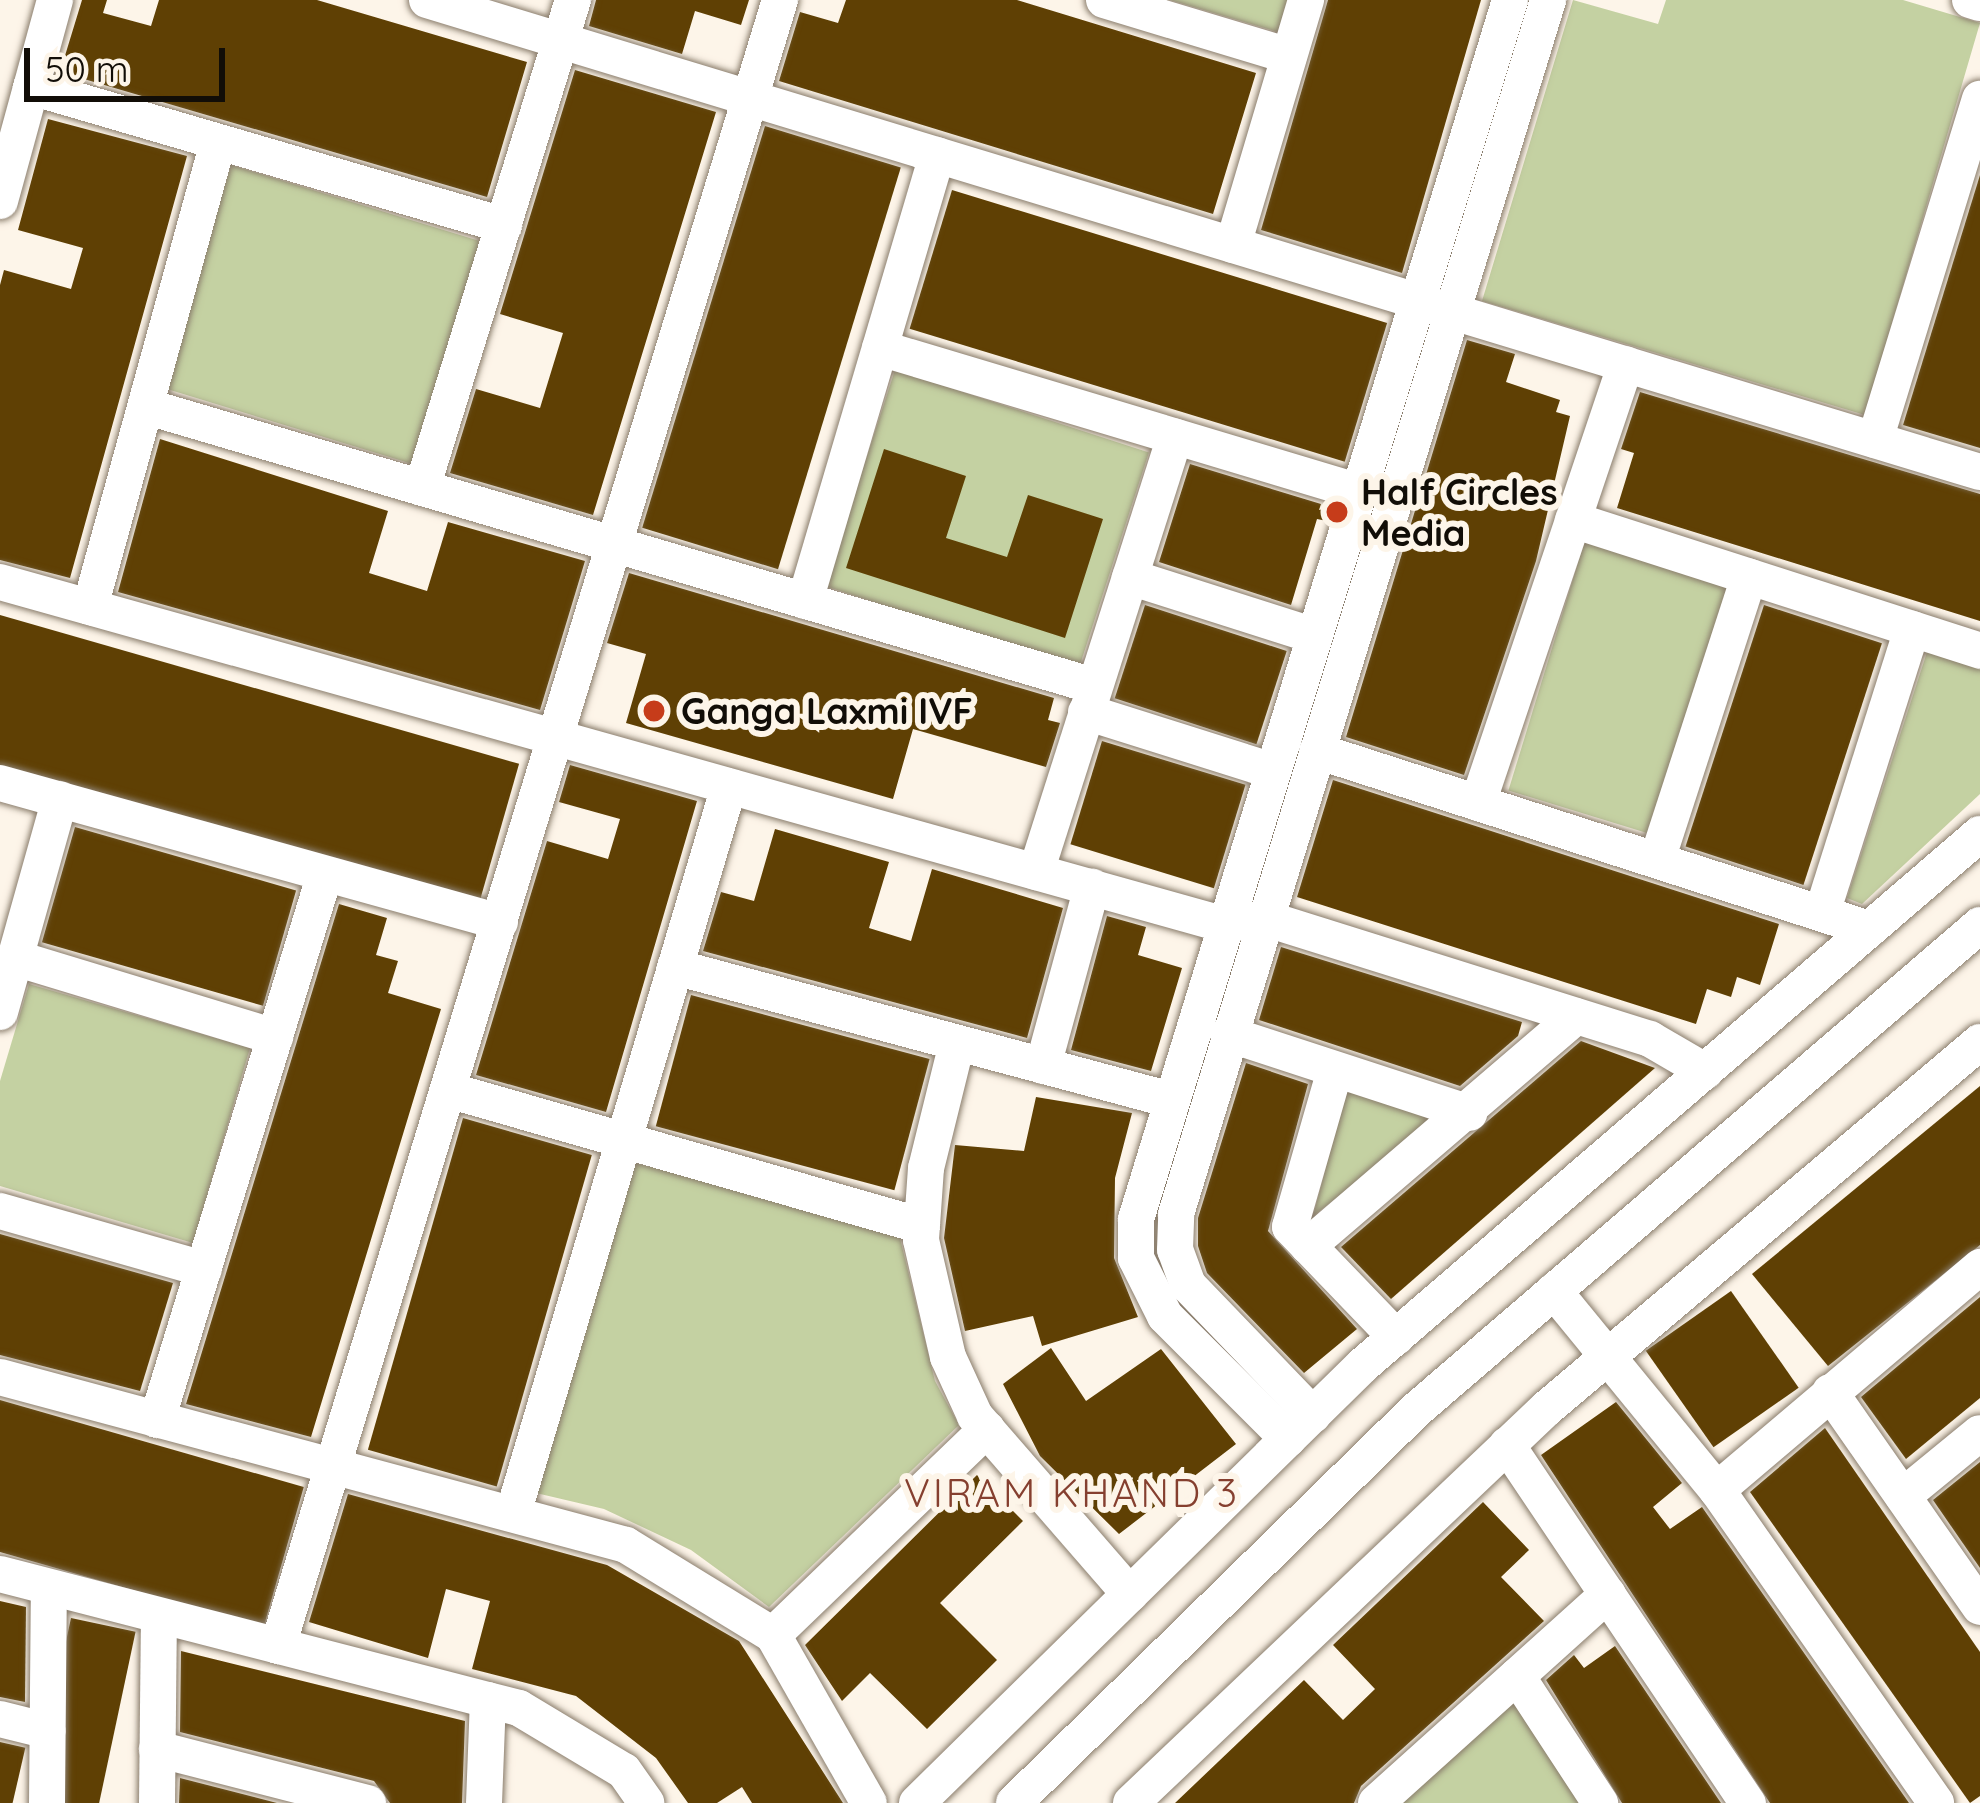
<!DOCTYPE html>
<html>
<head>
<meta charset="utf-8">
<style>
	body { margin:0 }
	#map { position:relative; width:1980px; height:1803px; overflow:hidden; background:#fdf5e9; font-family:Quicksand,sans-serif }
	div>[style] { position:absolute }
	.green>* { inset:0; background:#c4d1a2; transform-origin:0 0 }
	.building>* { inset:0; background:#5f4004; transform-origin:0 0 }
	.roads { filter:drop-shadow(0 0 3px #8a7d6c) drop-shadow(0 0 3px #8a7d6c) }
	.minor>* { height:36px; margin:-18px; padding:0 18px; transform-origin:18px; border-radius:18px; background:#fff }
	.dots>* { width:33px; height:33px; translate:-50% -50%; box-sizing:border-box; border:6px solid #fdf5e9; border-radius:50% }
	span { translate:-50% -50%; white-space:nowrap; text-align:center; line-height:1.15; -webkit-text-stroke:12px #fdf5e9; paint-order:stroke }
	.poi-label { font-size:36px; color:#110d07; font-weight:700 }
	.left { translate:0 -50%; text-align:left }
	.neighbourhood-label { font-size:39px; color:#853f2f; letter-spacing:3px }
	.scale { position:absolute; left:24px; top:48px; width:201px; height:54px; box-sizing:border-box; border:6px solid #110d07; border-top:0; padding-left:15px; font-size:36px; line-height:42px; white-space:nowrap; color:#110d07; -webkit-text-stroke:9px #fdf5e9; paint-order:stroke }
</style>
</head>
<body>
<div id="map">
	<div class="green">
		<i style="clip-path:polygon(1170px 0,1287px 0,1278px 32px)"></i>
		<i style="clip-path:polygon(1573px 0,1658px 24px,1666px 0,1903px 0,1980px 23px,1865px 415px,1482px 301px)"></i>
		<i style="left:231px;top:165px;width:260px;height:233px;rotate:17deg"></i>
		<i style="left:895px;top:370px;width:267px;height:227px;rotate:18deg"></i>
		<i style="left:1585px;top:540px;width:150px;height:262px;rotate:17deg"></i>
		<i style="clip-path:polygon(1928px 649px,1980px 665px,1980px 794px,1862px 904px,1847px 898px)"></i>
		<i style="clip-path:polygon(29px 984px,250px 1048px,193px 1243px,0 1186px,0 1081px)"></i>
		<i style="clip-path:polygon(1347px 1088px,1443px 1116px,1313px 1216px)"></i>
		<i style="clip-path:polygon(635px 1163px,898px 1230px,935px 1381px,959px 1425px,769px 1607px,691px 1550px,604px 1509px,536px 1493px)"></i>
		<i style="clip-path:polygon(1513px 1698px,1581px 1803px,1396px 1803px)"></i>
	</div>
	<div class="building">
		<i style="clip-path:polygon(82px 0,107px 0,103px 13px,151px 26px,159px 0,317px 0,527px 62px,487px 197px,60px 72px)"></i>
		<i style="clip-path:polygon(596px 0,749px 0,741px 25px,695px 11px,682px 54px,589px 26px)"></i>
		<i style="clip-path:polygon(846px 0,1017px 0,1256px 73px,1213px 214px,779px 81px,800px 12px,838px 23px)"></i>
		<i style="clip-path:polygon(1328px 0,1481px 0,1402px 273px,1261px 230px)"></i>
		<i style="clip-path:polygon(575px 70px,716px 112px,593px 515px,450px 473px,476px 389px,540px 408px,563px 333px,500px 314px)"></i>
		<i style="clip-path:polygon(48px 119px,187px 156px,70px 578px,0 560px,0 285px,4px 270px,71px 289px,83px 248px,18px 230px)"></i>
		<i style="left:765px;top:126px;width:142px;height:420px;rotate:17deg"></i>
		<i style="clip-path:polygon(1980px 175px,1980px 448px,1903px 425px)"></i>
		<i style="left:952px;top:190px;width:455px;height:145px;rotate:17deg"></i>
		<i style="clip-path:polygon(1467px 340px,1515px 354px,1506px 382px,1560px 400px,1556px 412px,1570px 416px,1536px 561px,1464px 775px,1346px 737px)"></i>
		<i style="clip-path:polygon(1640px 392px,1980px 494px,1980px 621px,1617px 508px,1634px 453px,1621px 449px)"></i>
		<i style="clip-path:polygon(160px 439px,388px 511px,369px 573px,427px 591px,448px 522px,585px 561px,540px 710px,118px 592px)"></i>
		<i style="clip-path:polygon(884px 449px,966px 476px,946px 538px,1007px 557px,1028px 495px,1103px 519px,1065px 638px,846px 568px)"></i>
		<i style="clip-path:polygon(1190px 464px,1321px 504px,1319px 510px,1331px 507px,1327px 521px,1317px 519px,1291px 605px,1159px 562px)"></i>
		<i style="clip-path:polygon(629px 573px,1054px 698px,1048px 720px,1060px 723px,1046px 767px,913px 729px,893px 799px,626px 723px,646px 654px,607px 643px)"></i>
		<i style="left:1145px;top:605px;width:149px;height:98px;rotate:18deg"></i>
		<i style="left:1764px;top:605px;width:124px;height:254px;rotate:18deg"></i>
		<i style="left:0;top:615px;width:540px;height:146px;rotate:16deg"></i>
		<i style="left:1102px;top:741px;width:150px;height:108px;rotate:17deg"></i>
		<i style="clip-path:polygon(570px 765px,697px 801px,606px 1112px,476px 1075px,547px 841px,608px 859px,620px 819px,559px 802px)"></i>
		<i style="clip-path:polygon(1333px 780px,1779px 924px,1760px 985px,1737px 977px,1731px 997px,1707px 989px,1696px 1024px,1297px 897px)"></i>
		<i style="left:75px;top:827px;width:230px;height:120px;rotate:16deg"></i>
		<i style="clip-path:polygon(775px 829px,889px 862px,869px 928px,911px 941px,932px 869px,1063px 908px,1027px 1038px,703px 951px,721px 892px,754px 901px)"></i>
		<i style="clip-path:polygon(339px 904px,387px 918px,376px 955px,398px 961px,388px 993px,441px 1009px,311px 1437px,186px 1404px)"></i>
		<i style="clip-path:polygon(1107px 916px,1146px 927px,1138px 955px,1182px 968px,1151px 1071px,1071px 1050px)"></i>
		<i style="clip-path:polygon(1281px 947px,1522px 1022px,1518px 1036px,1460px 1086px,1259px 1020px)"></i>
		<i style="left:691px;top:995px;width:247px;height:136px;rotate:15deg"></i>
		<i style="clip-path:polygon(1581px 1041px,1655px 1068px,1391px 1299px,1341px 1247px)"></i>
		<i style="clip-path:polygon(1246px 1063px,1308px 1084px,1268px 1231px,1357px 1329px,1304px 1373px,1207px 1273px,1198px 1246px,1198px 1218px)"></i>
		<i style="clip-path:polygon(1980px 1086px,1980px 1245px,1828px 1366px,1752px 1274px)"></i>
		<i style="clip-path:polygon(1036px 1097px,1132px 1113px,1115px 1178px,1114px 1258px,1138px 1317px,1042px 1346px,1033px 1316px,965px 1331px,944px 1238px,955px 1145px,1024px 1151px)"></i>
		<i style="left:463px;top:1118px;width:134px;height:345px;rotate:16deg"></i>
		<i style="clip-path:polygon(0 1234px,173px 1283px,140px 1391px,0 1355px)"></i>
		<i style="left:1731px;top:1291px;width:118px;height:104px;rotate:55deg"></i>
		<i style="clip-path:polygon(1980px 1297px,1980px 1398px,1906px 1459px,1861px 1397px)"></i>
		<i style="clip-path:polygon(1051px 1348px,1086px 1401px,1161px 1349px,1236px 1444px,1119px 1534px,1040px 1456px,1003px 1384px)"></i>
		<i style="left:0;top:1400px;width:316px;height:146px;rotate:16deg"></i>
		<i style="clip-path:polygon(1616px 1402px,1682px 1483px,1653px 1507px,1670px 1529px,1702px 1507px,1909px 1803px,1770px 1803px,1541px 1455px)"></i>
		<i style="clip-path:polygon(1825px 1428px,1980px 1652px,1980px 1796px,1970px 1803px,1750px 1492px)"></i>
		<i style="clip-path:polygon(1980px 1462px,1980px 1568px,1933px 1500px)"></i>
		<i style="clip-path:polygon(977px 1475px,1023px 1521px,940px 1603px,997px 1660px,927px 1729px,870px 1673px,842px 1701px,805px 1645px)"></i>
		<i style="clip-path:polygon(348px 1494px,607px 1565px,739px 1641px,843px 1803px,752px 1803px,742px 1787px,717px 1803px,688px 1803px,656px 1758px,576px 1696px,472px 1669px,490px 1601px,446px 1589px,428px 1658px,309px 1622px)"></i>
		<i style="clip-path:polygon(1483px 1502px,1529px 1550px,1501px 1577px,1544px 1621px,1361px 1786px,1354px 1803px,1175px 1803px,1304px 1680px,1343px 1720px,1375px 1689px,1333px 1645px)"></i>
		<i style="clip-path:polygon(0 1601px,26px 1607px,25px 1702px,0 1697px)"></i>
		<i style="left:71px;top:1618px;width:66px;height:185px;rotate:12deg"></i>
		<i style="clip-path:polygon(1615px 1646px,1721px 1803px,1622px 1803px,1546px 1680px,1574px 1655px,1584px 1668px)"></i>
		<i style="clip-path:polygon(181px 1651px,465px 1721px,462px 1803px,390px 1803px,374px 1781px,180px 1732px)"></i>
		<i style="left:0;top:1742px;width:26px;height:61px;rotate:13deg"></i>
		<i style="clip-path:polygon(180px 1778px,277px 1803px,179px 1803px)"></i>
	</div>
	<div class="roads">
		<div class="minor">
			<i style="left:427px;top:0;width:1623px;rotate:16.91deg"></i>
			<i style="left:1104px;top:0;width:193px;rotate:16.8deg"></i>
			<i style="left:1970px;top:0;width:10px;rotate:17deg"></i>
			<i style="left:31px;top:87px;width:493px;rotate:16.3deg"></i>
			<i style="left:0;top:201px;width:208px;rotate:-74.7deg"></i>
			<i style="left:1233px;top:245px;width:256px;rotate:-73.4deg"></i>
			<i style="left:880px;top:348px;width:501px;rotate:16.7deg"></i>
			<i style="left:148px;top:407px;width:986px;rotate:16.43deg"></i>
			<i style="left:1875px;top:440px;width:357px;rotate:-72.9deg"></i>
			<i style="left:422px;top:488px;width:511px;rotate:-72.81deg"></i>
			<i style="left:1573px;top:520px;width:428px;rotate:17.8deg"></i>
			<i style="left:1130px;top:577px;width:194px;rotate:17.7deg"></i>
			<i style="left:0;top:582px;width:1272px;rotate:15.64deg"></i>
			<i style="left:1225px;top:925px;width:40px;rotate:-10deg"></i>
			<i style="left:1264px;top:918px;width:405px;rotate:17.4deg"></i>
			<i style="left:1650px;top:1039px;width:64px;rotate:30.2deg"></i>
			<i style="left:805px;top:601px;width:465px;rotate:-73.5deg"></i>
			<i style="left:90px;top:607px;width:482px;rotate:-74.6deg"></i>
			<i style="left:1086px;top:712px;width:196px;rotate:17.5deg"></i>
			<i style="left:1317px;top:751px;width:580px;rotate:17.87deg"></i>
			<i style="left:0;top:783px;width:519px;rotate:15.54deg"></i>
			<i style="left:1478px;top:803px;width:463px;rotate:-71.4deg"></i>
			<i style="left:1657px;top:860px;width:298px;rotate:-72deg"></i>
			<i style="left:1036px;top:872px;width:457px;rotate:-72.3deg"></i>
			<i style="left:1822px;top:913px;width:298px;rotate:-72.4deg"></i>
			<i style="left:15px;top:958px;width:272px;rotate:16.9deg"></i>
			<i style="left:675px;top:967px;width:514px;rotate:15.01deg"></i>
			<i style="left:0;top:1012px;width:221px;rotate:-74.3deg"></i>
			<i style="left:1228px;top:1034px;width:254px;rotate:18.1deg"></i>
			<i style="left:957px;top:1043px;width:129px;rotate:103.9deg"></i>
			<i style="left:926px;top:1168px;width:72px;rotate:94deg"></i>
			<i style="left:921px;top:1240px;width:120px;rotate:77deg"></i>
			<i style="left:948px;top:1357px;width:65px;rotate:65.4deg"></i>
			<i style="left:975px;top:1416px;width:236px;rotate:49deg"></i>
			<i style="left:1043px;top:1066px;width:186px;rotate:-74.7deg"></i>
			<i style="left:1335px;top:1070px;width:163px;rotate:106deg"></i>
			<i style="left:1290px;top:1227px;width:153px;rotate:46.1deg"></i>
			<i style="left:448px;top:1090px;width:493px;rotate:16deg"></i>
			<i style="left:0;top:1211px;width:212px;rotate:15.9deg"></i>
			<i style="left:1308px;top:1246px;width:353px;rotate:-40.6deg"></i>
			<i style="left:1554px;top:1291px;width:257px;rotate:50.7deg"></i>
			<i style="left:1717px;top:1490px;width:382px;rotate:55deg"></i>
			<i style="left:0;top:1377px;width:648px;rotate:15.02deg"></i>
			<i style="left:626px;top:1545px;width:172px;rotate:31.5deg"></i>
			<i style="left:773px;top:1635px;width:193px;rotate:60.3deg"></i>
			<i style="left:1830px;top:1392px;width:262px;rotate:55.1deg"></i>
			<i style="left:1313px;top:1415px;width:180px;rotate:-133.9deg"></i>
			<i style="left:1188px;top:1285px;width:37px;rotate:-110deg"></i>
			<i style="left:1175px;top:1250px;width:36px;rotate:-88deg"></i>
			<i style="left:1176px;top:1214px;width:1270px;rotate:-72.96deg"></i>
			<i style="left:157px;top:1420px;width:571px;rotate:-72.9deg"></i>
			<i style="left:1288px;top:1439px;width:174px;rotate:-135deg"></i>
			<i style="left:1165px;top:1316px;width:65px;rotate:-116.6deg"></i>
			<i style="left:1136px;top:1258px;width:39px;rotate:-90deg"></i>
			<i style="left:1136px;top:1219px;width:1275px;rotate:-72.94deg"></i>
			<i style="left:1507px;top:1445px;width:432px;rotate:56.1deg"></i>
			<i style="left:1717px;top:1490px;width:345px;rotate:-40.3deg"></i>
			<i style="left:1903px;top:1496px;width:99px;rotate:-39.3deg"></i>
			<i style="left:513px;top:1514px;width:759px;rotate:-73.47deg"></i>
			<i style="left:0;top:1574px;width:536px;rotate:14.48deg"></i>
			<i style="left:519px;top:1708px;width:122px;rotate:31deg"></i>
			<i style="left:624px;top:1771px;width:39px;rotate:55deg"></i>
			<i style="left:773px;top:1635px;width:297px;rotate:-43.9deg"></i>
			<i style="left:278px;top:1646px;width:1721px;rotate:-73.04deg"></i>
			<i style="left:1517px;top:1676px;width:152px;rotate:56.8deg"></i>
			<i style="left:0;top:1719px;width:49px;rotate:14deg"></i>
			<i style="left:157px;top:1749px;width:218px;rotate:14.4deg"></i>
			<i style="left:47px;top:1803px;width:215px;rotate:-89.5deg"></i>
			<i style="left:157px;top:1803px;width:187px;rotate:-89.4deg"></i>
			<i style="left:484px;top:1803px;width:103px;rotate:-87.8deg"></i>
			<i style="left:917px;top:1803px;width:625px;rotate:-44.48deg"></i>
			<i style="left:1363px;top:1365px;width:814px;rotate:-40.72deg"></i>
			<i style="left:1014px;top:1803px;width:562px;rotate:-44.35deg"></i>
			<i style="left:1416px;top:1410px;width:744px;rotate:-40.69deg"></i>
			<i style="left:1131px;top:1803px;width:574px;rotate:-43.52deg"></i>
			<i style="left:1547px;top:1408px;width:567px;rotate:-40.21deg"></i>
			<i style="left:1376px;top:1803px;width:312px;rotate:-42deg"></i>
		</div>
	</div>
	<div class="dots">
		<i style="left:1337px;top:512px;background:#c63c1a"></i>
		<i style="left:654px;top:711px;background:#c63c1a"></i>
	</div>
	<div class="poi-label">
		<span class="left" style="left:1361px;top:512px">Half Circles<br>Media</span>
		<span class="left" style="left:681px;top:711px">Ganga Laxmi IVF</span>
	</div>
	<div class="neighbourhood-label">
		<span style="left:1072px;top:1493px">VIRAM KHAND 3</span>
	</div>
	<div class="scale">50 m</div>
</div>
</body>
</html>
